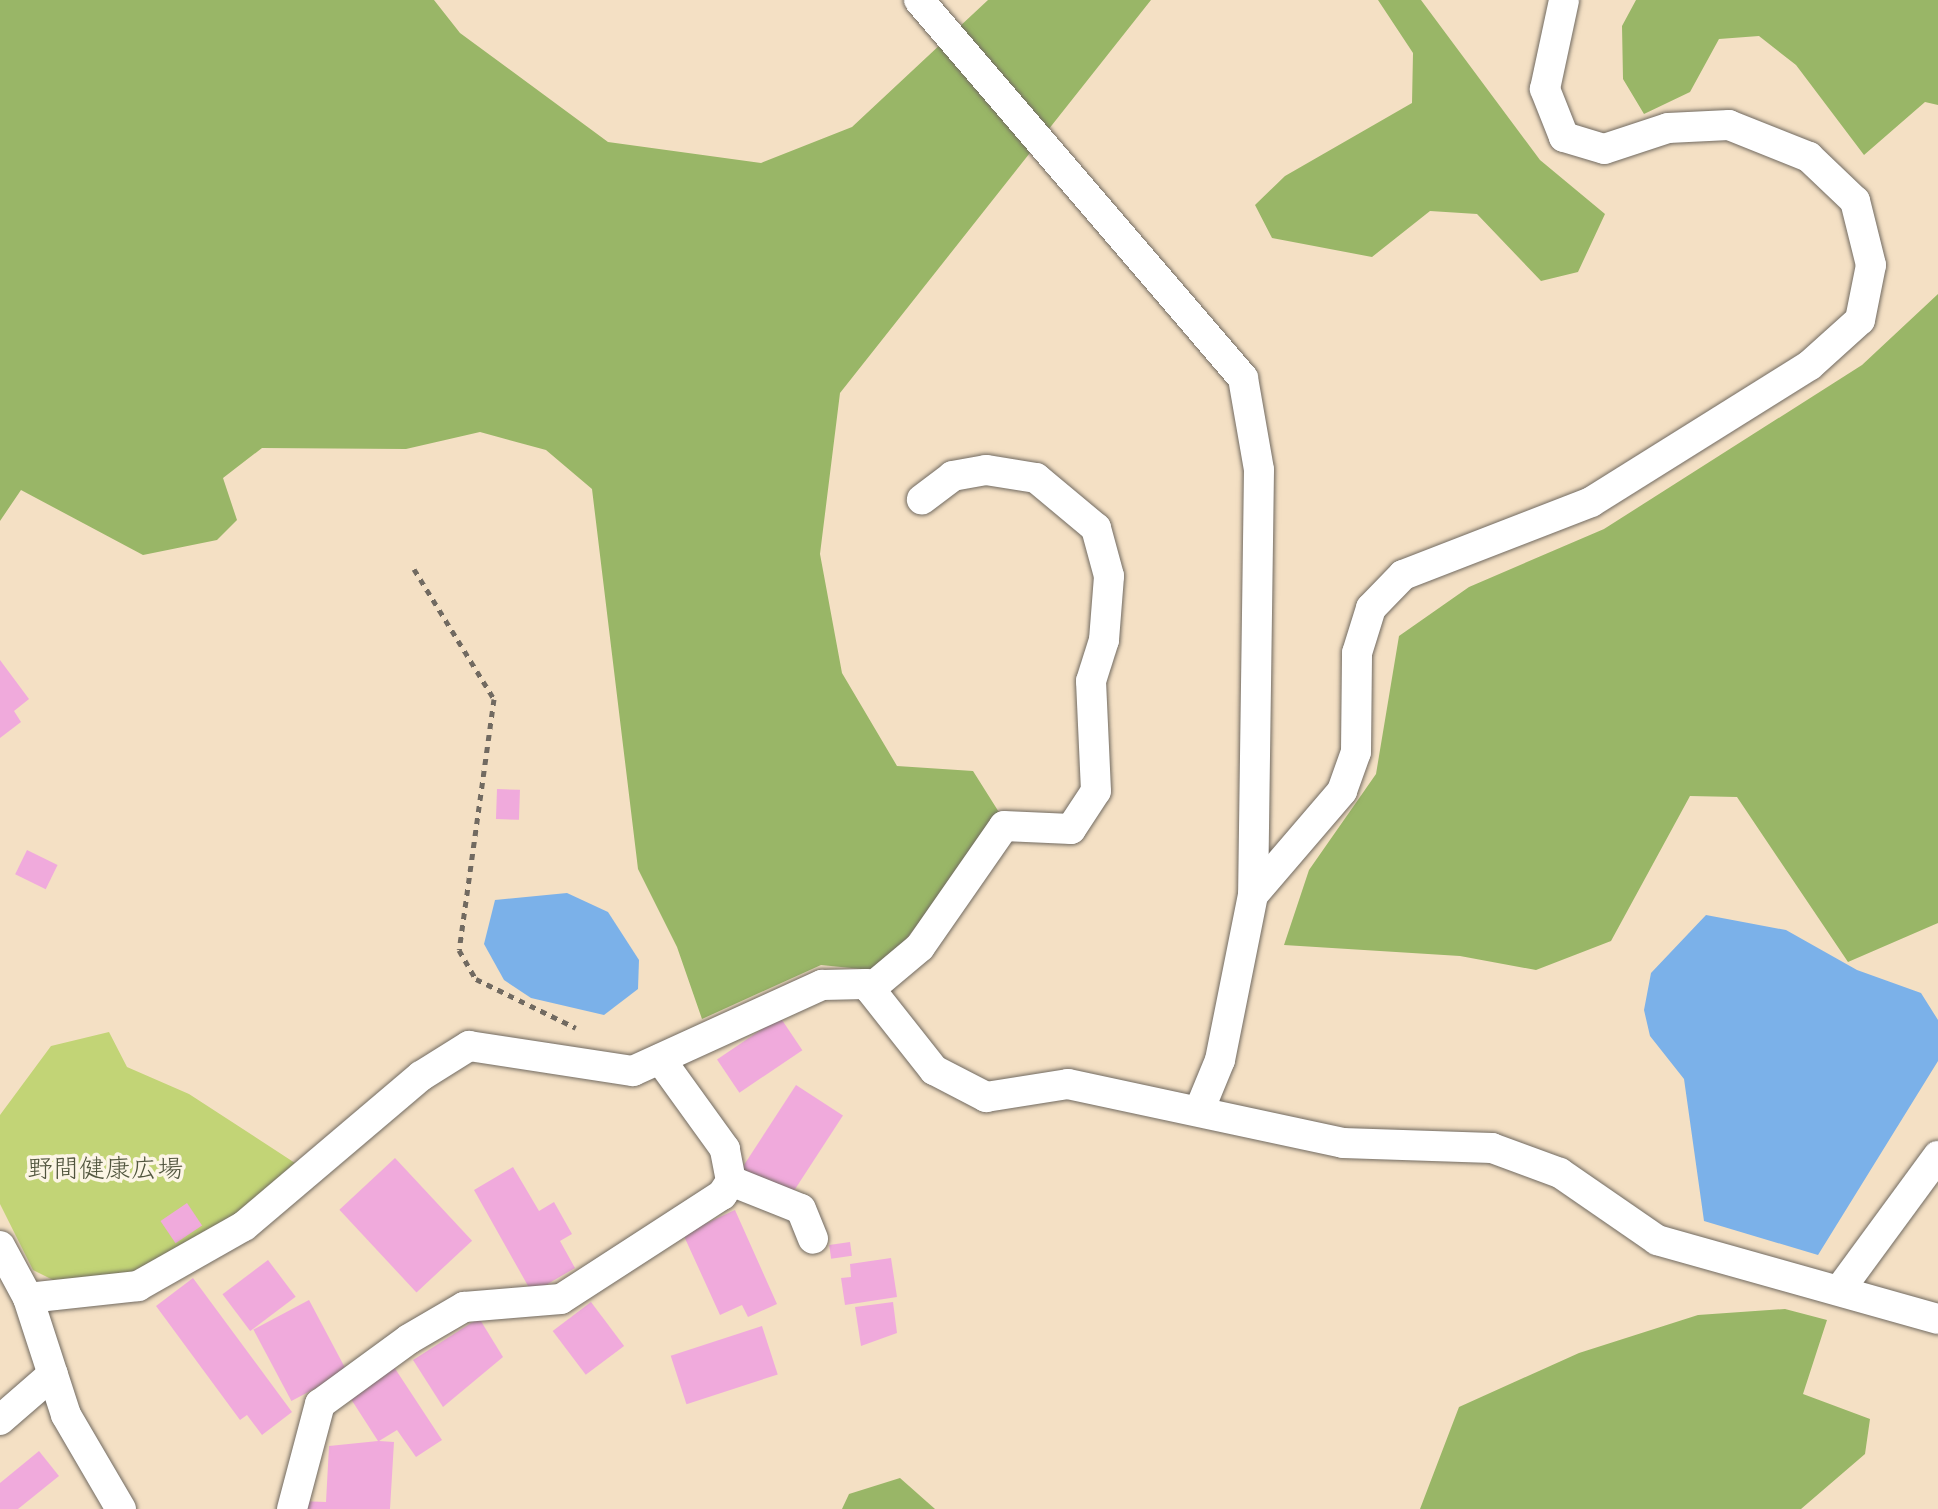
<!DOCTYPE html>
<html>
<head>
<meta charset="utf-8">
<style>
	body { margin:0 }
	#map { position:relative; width:1938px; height:1509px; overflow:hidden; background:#f4e0c4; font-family:"Gochi Hand","Klee One",sans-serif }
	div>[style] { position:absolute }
	.green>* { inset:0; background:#c2d476 }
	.forest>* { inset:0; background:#99b667 }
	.water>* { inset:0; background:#7bb1e9 }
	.building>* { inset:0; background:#f0aadc; transform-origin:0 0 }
	.path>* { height:5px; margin-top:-2.5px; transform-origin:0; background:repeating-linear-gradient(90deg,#716a61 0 6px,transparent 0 12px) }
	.roads { filter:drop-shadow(0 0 2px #716a61) drop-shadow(0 0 2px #716a61) }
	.minor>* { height:30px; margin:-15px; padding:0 15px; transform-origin:15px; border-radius:15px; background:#fff }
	span { translate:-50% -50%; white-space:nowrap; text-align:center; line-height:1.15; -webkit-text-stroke:7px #fcf5e5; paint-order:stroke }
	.park-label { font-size:26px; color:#51553e }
</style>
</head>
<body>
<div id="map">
	<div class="green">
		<i style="clip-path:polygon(109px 1032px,127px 1067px,189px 1094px,295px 1163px,264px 1198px,138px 1278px,59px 1283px,33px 1270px,0 1204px,0 1115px,51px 1046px)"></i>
	</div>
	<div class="forest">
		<i style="clip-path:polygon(0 0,434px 0,460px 33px,608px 142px,761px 163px,852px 127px,988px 0,1151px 0,840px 393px,820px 554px,842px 673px,897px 766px,973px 771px,1002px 817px,881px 971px,821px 965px,702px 1019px,677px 947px,638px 869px,592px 489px,546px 450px,480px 432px,406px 449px,262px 448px,223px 478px,237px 520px,217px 540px,143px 555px,21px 490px,0 521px)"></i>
		<i style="clip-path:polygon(1378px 0,1421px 0,1540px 160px,1605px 214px,1578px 272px,1541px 281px,1477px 214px,1430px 211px,1372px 257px,1272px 238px,1255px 205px,1285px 176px,1412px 103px,1413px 53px)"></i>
		<i style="clip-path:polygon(1636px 0,1938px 0,1938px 105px,1925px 102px,1864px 155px,1796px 65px,1759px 36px,1719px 39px,1690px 92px,1644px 114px,1623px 79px,1622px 26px)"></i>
		<i style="clip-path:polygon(1938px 294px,1938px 923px,1848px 962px,1737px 797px,1690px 796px,1611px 941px,1536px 970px,1460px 956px,1284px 945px,1309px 870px,1376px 774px,1399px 636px,1469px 587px,1604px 529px,1862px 365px)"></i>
		<i style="clip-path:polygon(1785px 1309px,1827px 1320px,1803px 1394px,1870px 1419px,1865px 1454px,1801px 1509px,1420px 1509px,1459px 1407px,1579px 1353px,1698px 1315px)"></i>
		<i style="clip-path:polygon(900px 1478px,935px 1509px,842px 1509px,849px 1494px)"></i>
	</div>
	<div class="water">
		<i style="clip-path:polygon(567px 893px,608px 912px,639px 960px,638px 989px,604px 1015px,531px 998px,504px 980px,484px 944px,495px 900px)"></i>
		<i style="clip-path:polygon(1706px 915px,1786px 930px,1857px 970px,1921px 993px,1938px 1020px,1938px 1061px,1818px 1255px,1704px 1221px,1684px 1079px,1650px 1036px,1644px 1010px,1651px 973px)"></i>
	</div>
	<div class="building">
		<i style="clip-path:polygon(0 660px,29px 699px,14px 711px,21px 722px,0 738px)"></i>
		<i style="left:497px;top:789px;width:23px;height:30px;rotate:2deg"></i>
		<i style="left:27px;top:850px;width:34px;height:27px;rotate:26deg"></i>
		<i style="left:780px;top:1017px;width:40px;height:76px;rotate:56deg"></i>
		<i style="left:796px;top:1085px;width:56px;height:100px;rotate:33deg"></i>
		<i style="left:395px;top:1158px;width:113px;height:76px;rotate:47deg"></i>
		<i style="clip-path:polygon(513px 1167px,539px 1211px,554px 1202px,572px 1234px,560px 1241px,575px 1268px,532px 1293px,474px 1190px)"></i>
		<i style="left:187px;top:1203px;width:27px;height:32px;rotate:56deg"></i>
		<i style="clip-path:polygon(735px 1210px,777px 1304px,748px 1317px,742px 1305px,720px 1315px,683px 1234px)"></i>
		<i style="left:850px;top:1242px;width:14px;height:21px;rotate:82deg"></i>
		<i style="clip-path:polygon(891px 1258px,897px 1297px,845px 1305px,841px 1278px,851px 1277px,850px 1264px)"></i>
		<i style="left:268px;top:1260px;width:46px;height:57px;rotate:53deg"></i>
		<i style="clip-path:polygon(193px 1278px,292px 1412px,262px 1435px,247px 1415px,240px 1420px,156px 1306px)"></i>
		<i style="left:309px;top:1300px;width:81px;height:63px;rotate:62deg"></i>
		<i style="left:591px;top:1302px;width:55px;height:48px;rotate:53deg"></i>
		<i style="clip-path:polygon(893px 1302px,897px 1333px,861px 1346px,855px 1307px)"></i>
		<i style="clip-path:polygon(479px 1318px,503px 1357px,443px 1407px,413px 1360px)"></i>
		<i style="left:762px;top:1326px;width:51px;height:96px;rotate:72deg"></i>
		<i style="clip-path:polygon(394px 1367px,442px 1440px,416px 1457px,397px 1430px,379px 1441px,394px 1442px,390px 1509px,299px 1509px,300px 1501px,326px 1502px,329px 1446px,378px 1441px,349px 1396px)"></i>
		<i style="clip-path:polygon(39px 1451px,59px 1476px,18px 1509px,0 1509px,0 1483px)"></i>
	</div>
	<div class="path">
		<i style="left:414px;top:569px;width:153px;rotate:58.4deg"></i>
		<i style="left:494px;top:699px;width:253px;rotate:97.9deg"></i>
		<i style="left:459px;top:950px;width:34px;rotate:60deg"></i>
		<i style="left:476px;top:979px;width:111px;rotate:26.1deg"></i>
	</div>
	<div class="roads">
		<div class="minor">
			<i style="left:919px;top:0;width:498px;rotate:49.4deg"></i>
			<i style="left:1243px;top:378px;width:93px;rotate:80.1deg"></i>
			<i style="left:1259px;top:470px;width:425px;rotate:90.8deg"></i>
			<i style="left:870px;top:989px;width:65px;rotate:-40deg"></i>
			<i style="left:920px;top:947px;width:147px;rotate:-55.2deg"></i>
			<i style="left:1004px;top:826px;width:67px;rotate:2.6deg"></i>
			<i style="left:1071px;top:829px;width:45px;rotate:-56.7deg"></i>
			<i style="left:1096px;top:791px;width:110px;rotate:-92.6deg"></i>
			<i style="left:1091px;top:681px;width:43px;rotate:-72.4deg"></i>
			<i style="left:1104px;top:640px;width:64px;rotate:-85.5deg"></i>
			<i style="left:1109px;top:576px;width:50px;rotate:-105.2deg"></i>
			<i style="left:1096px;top:528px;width:78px;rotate:-140.2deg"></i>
			<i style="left:1036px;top:478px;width:51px;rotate:-170.9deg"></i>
			<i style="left:986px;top:470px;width:34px;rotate:170deg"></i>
			<i style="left:953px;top:476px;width:39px;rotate:143deg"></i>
			<i style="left:1199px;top:1111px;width:55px;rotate:-67.6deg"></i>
			<i style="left:1220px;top:1060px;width:168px;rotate:-78.7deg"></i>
			<i style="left:1253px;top:895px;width:137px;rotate:-49.4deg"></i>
			<i style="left:1342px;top:791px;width:41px;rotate:-70.3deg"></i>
			<i style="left:1356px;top:752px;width:99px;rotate:-89.4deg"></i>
			<i style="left:1357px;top:653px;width:47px;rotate:-72.7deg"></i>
			<i style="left:1371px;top:608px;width:46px;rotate:-45.9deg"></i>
			<i style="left:1403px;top:575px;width:202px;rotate:-21.2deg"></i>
			<i style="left:1591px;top:502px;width:258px;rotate:-32deg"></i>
			<i style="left:1810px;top:365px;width:67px;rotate:-42deg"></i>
			<i style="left:1860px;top:320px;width:56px;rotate:-78.7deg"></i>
			<i style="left:1871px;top:265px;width:66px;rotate:-104deg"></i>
			<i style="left:1855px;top:201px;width:64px;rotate:-136.3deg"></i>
			<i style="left:1809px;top:157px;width:86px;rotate:-158.2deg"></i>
			<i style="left:1729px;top:125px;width:61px;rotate:177.2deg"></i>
			<i style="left:1668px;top:128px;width:67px;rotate:161.8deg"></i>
			<i style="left:1604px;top:149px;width:42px;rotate:-163.3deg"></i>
			<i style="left:1564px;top:137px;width:52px;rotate:-111.6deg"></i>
			<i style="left:1545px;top:89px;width:91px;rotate:-77.9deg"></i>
			<i style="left:731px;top:1181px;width:75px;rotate:21.8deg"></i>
			<i style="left:801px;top:1209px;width:32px;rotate:68deg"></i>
			<i style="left:0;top:1246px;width:59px;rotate:61.7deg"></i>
			<i style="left:28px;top:1298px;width:123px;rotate:72deg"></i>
			<i style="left:66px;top:1415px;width:109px;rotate:59.7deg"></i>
			<i style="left:1841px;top:1288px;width:164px;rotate:-53.7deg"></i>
			<i style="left:28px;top:1298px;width:111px;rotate:-6.2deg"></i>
			<i style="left:138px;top:1286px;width:122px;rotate:-29.5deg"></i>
			<i style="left:244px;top:1226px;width:232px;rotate:-40.3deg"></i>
			<i style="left:421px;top:1076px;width:57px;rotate:-32deg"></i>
			<i style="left:469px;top:1046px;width:166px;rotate:8.7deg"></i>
			<i style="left:633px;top:1071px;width:208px;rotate:-24.5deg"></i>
			<i style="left:822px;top:985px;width:44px;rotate:-1.3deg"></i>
			<i style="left:866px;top:984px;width:110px;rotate:51.7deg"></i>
			<i style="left:934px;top:1070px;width:59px;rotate:27.4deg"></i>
			<i style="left:986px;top:1097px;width:83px;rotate:-9deg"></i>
			<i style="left:1068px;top:1084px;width:281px;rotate:12.1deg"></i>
			<i style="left:1343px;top:1143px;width:149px;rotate:1.9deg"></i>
			<i style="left:1492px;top:1148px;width:72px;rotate:20.2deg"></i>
			<i style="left:1560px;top:1173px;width:118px;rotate:34.6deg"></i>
			<i style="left:1657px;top:1240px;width:292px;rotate:15.7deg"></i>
			<i style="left:0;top:1420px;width:70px;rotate:-41deg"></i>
			<i style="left:292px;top:1509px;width:109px;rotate:-75.1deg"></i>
			<i style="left:320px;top:1404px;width:110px;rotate:-36.1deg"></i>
			<i style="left:409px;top:1339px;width:64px;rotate:-30.2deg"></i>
			<i style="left:464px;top:1307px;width:97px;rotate:-4.7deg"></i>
			<i style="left:561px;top:1299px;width:192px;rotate:-32.9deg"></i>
			<i style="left:722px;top:1195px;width:17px;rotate:-57deg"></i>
			<i style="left:731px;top:1181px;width:33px;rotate:-101deg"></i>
			<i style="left:725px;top:1149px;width:111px;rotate:-125.8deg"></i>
		</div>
	</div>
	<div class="park-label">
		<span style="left:105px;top:1173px">野間健康広場</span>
	</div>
</div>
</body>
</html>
